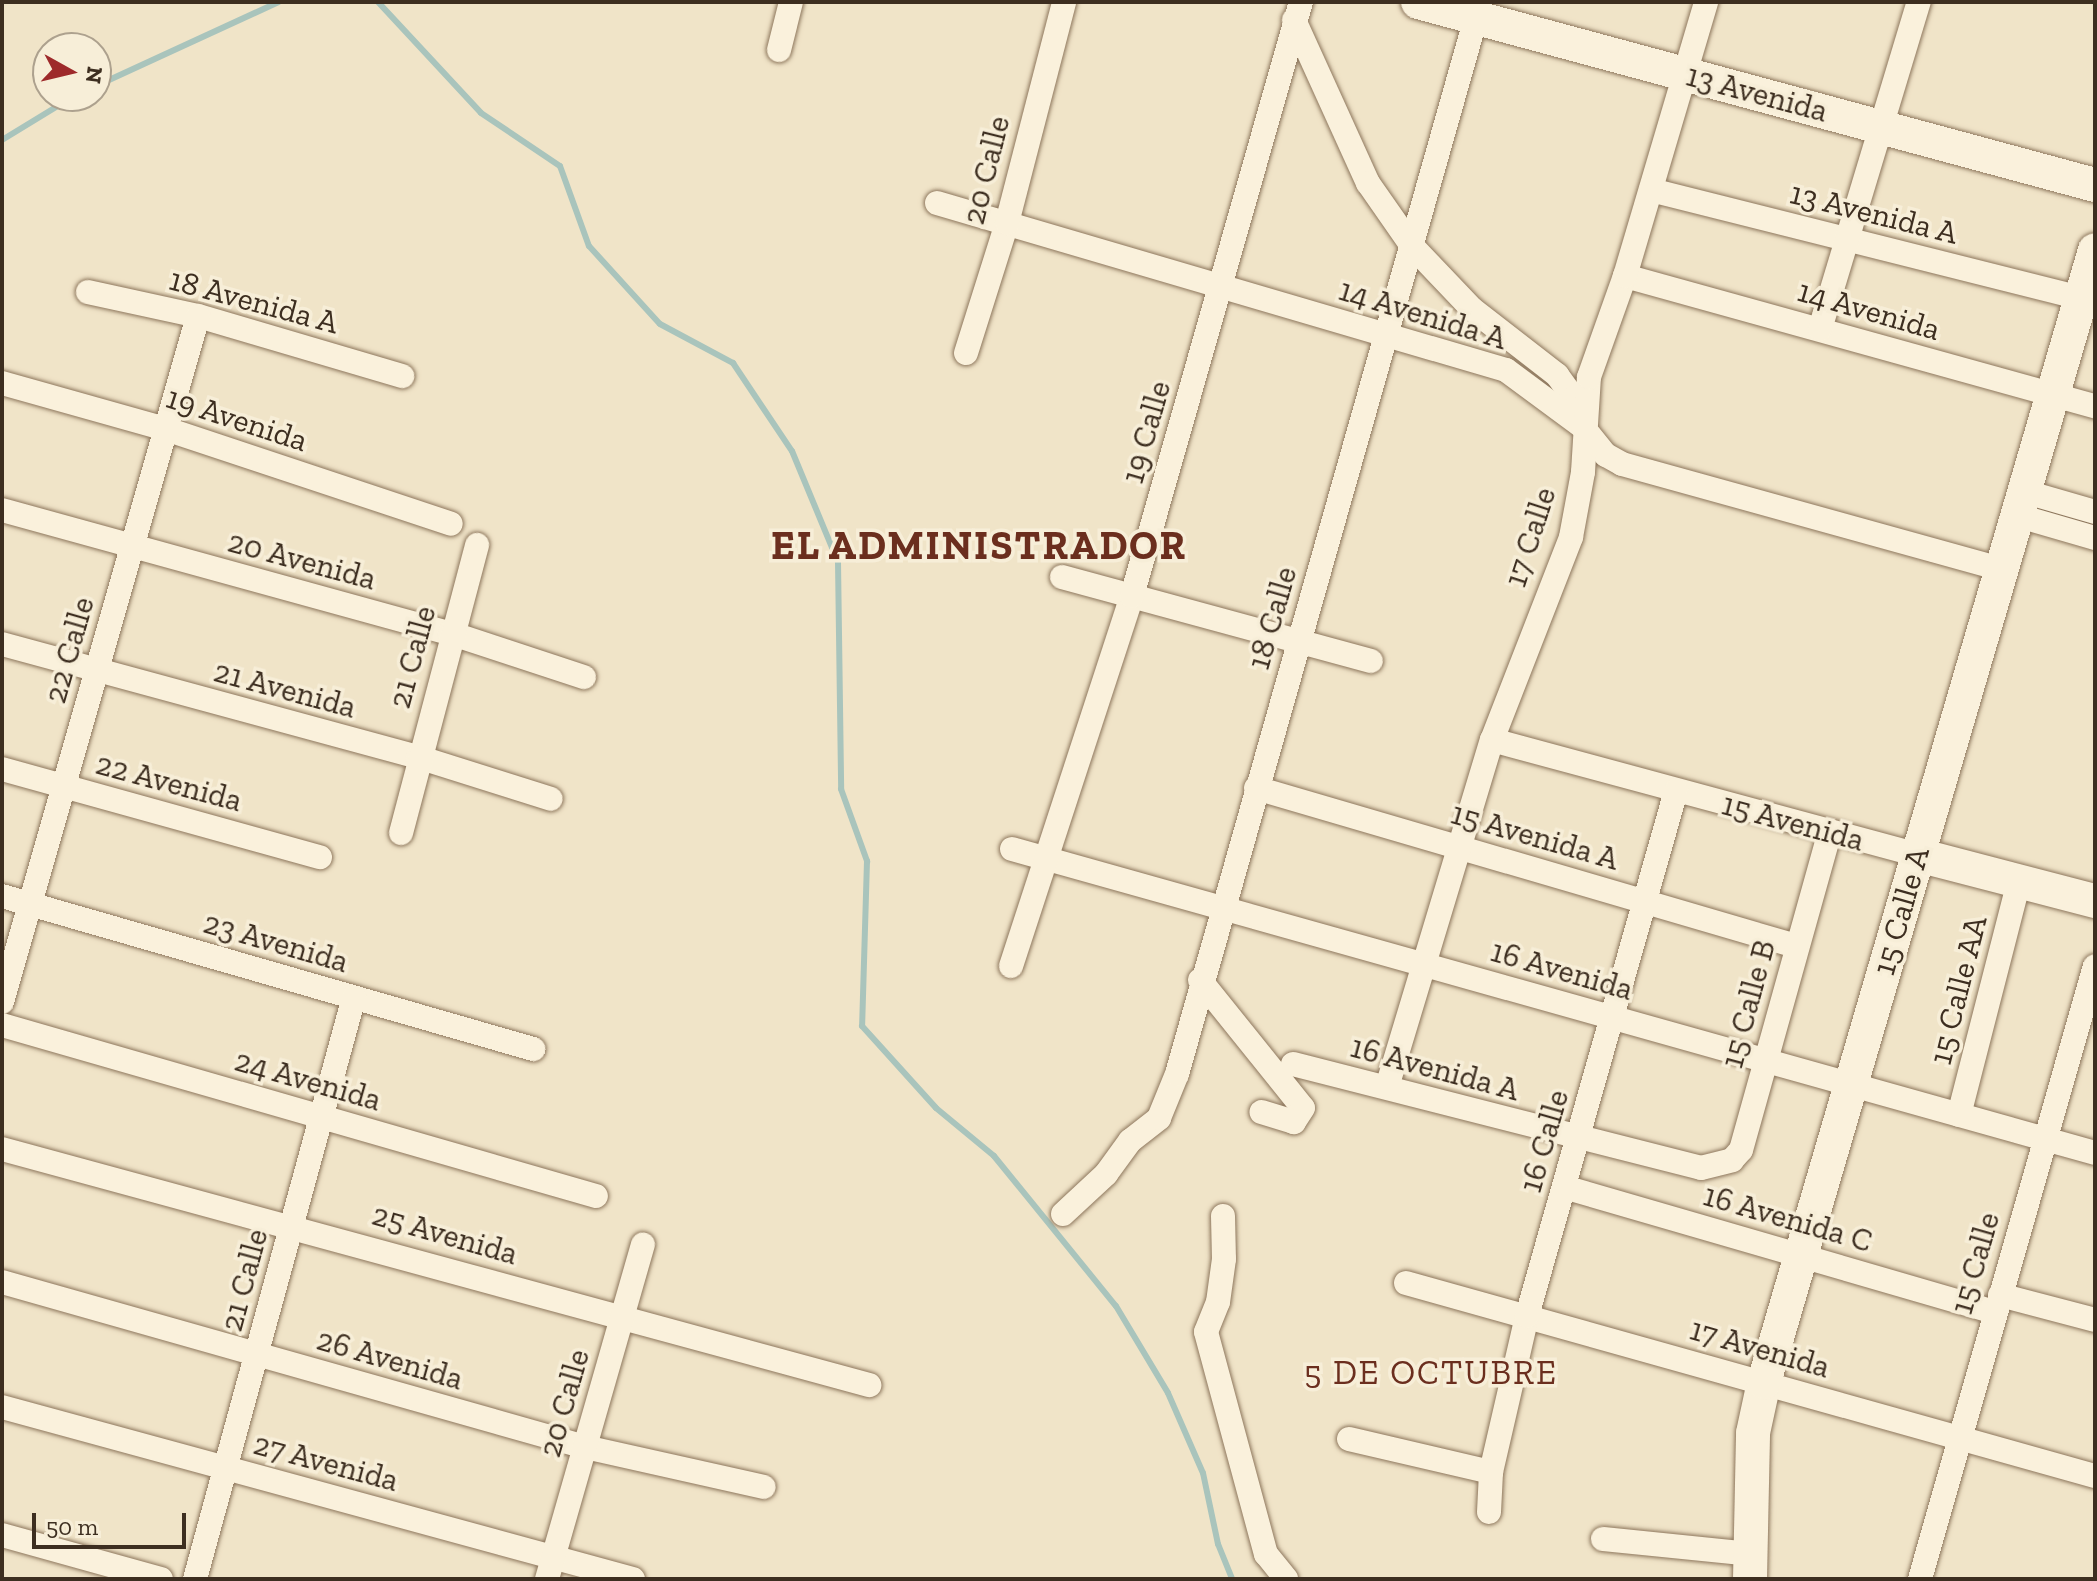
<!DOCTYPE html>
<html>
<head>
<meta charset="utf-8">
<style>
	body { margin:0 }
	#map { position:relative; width:2097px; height:1581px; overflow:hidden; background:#f0e4c8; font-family:"Zilla Slab",serif }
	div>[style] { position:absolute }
	.stream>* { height:6px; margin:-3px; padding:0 3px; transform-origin:3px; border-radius:3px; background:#a9c4bc }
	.roads { filter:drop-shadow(0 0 2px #8d765c) drop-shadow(0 0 2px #8d765c) }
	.street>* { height:24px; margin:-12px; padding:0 12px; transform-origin:12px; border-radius:12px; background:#faf1dc }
	.secondary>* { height:34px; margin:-17px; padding:0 17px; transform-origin:17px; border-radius:17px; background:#faf1dc }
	span { translate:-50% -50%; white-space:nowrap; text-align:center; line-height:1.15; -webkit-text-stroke:7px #f7eed8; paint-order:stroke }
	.street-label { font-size:32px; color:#3d2e20 }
	.neighbourhood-label { font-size:34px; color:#6b2e1e; letter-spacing:2px }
	.district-label { font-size:40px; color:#6b2e1e; font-weight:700; letter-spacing:2px }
	.frame { position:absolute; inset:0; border:4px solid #3d2e20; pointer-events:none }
	.north { position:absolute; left:32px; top:32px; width:80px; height:80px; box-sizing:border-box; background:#f7eed8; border:2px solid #ada18e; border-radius:50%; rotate:98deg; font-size:22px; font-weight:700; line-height:32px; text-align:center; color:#3d2e20 }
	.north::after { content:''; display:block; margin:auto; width:28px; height:36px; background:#9e2a2b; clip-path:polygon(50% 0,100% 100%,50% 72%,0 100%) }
	.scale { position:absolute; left:32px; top:1513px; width:154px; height:36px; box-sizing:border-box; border:4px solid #3d2e20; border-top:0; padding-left:10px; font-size:24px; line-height:28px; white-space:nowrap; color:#3d2e20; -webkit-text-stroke:6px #f7eed8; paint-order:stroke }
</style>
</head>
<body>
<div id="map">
	<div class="stream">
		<i style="left:378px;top:2px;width:151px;rotate:47.1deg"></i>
		<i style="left:481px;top:113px;width:95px;rotate:33.9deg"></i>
		<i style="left:560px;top:166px;width:85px;rotate:70.1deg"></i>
		<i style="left:589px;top:246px;width:105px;rotate:47.7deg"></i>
		<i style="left:660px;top:324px;width:83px;rotate:28.1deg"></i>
		<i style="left:733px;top:363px;width:106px;rotate:56.2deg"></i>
		<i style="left:792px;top:451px;width:120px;rotate:67.5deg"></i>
		<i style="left:838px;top:562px;width:227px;rotate:89.2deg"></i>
		<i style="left:841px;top:789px;width:77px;rotate:70.1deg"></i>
		<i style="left:867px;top:861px;width:165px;rotate:91.7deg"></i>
		<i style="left:862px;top:1026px;width:110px;rotate:47.9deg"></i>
		<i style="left:936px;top:1108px;width:75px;rotate:39.6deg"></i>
		<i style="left:994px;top:1156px;width:193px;rotate:50.9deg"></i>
		<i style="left:1116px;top:1306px;width:101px;rotate:59.1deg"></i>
		<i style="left:1168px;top:1393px;width:87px;rotate:66.4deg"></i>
		<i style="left:1203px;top:1473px;width:73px;rotate:78.1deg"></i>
		<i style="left:1218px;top:1544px;width:38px;rotate:68deg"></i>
		<i style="left:96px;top:86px;width:201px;rotate:-24.7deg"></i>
		<i style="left:2px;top:140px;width:84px;rotate:-31.4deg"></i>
	</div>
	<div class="roads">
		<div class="street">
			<i style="left:1294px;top:20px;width:179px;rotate:65.6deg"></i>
			<i style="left:1368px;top:183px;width:77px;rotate:55.1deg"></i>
			<i style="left:1412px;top:246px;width:87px;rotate:46.4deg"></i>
			<i style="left:1472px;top:309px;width:108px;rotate:37.8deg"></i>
			<i style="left:1557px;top:375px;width:29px;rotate:54deg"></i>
			<i style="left:1574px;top:398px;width:28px;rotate:73deg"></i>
			<i style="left:779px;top:50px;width:49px;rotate:-76deg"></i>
			<i style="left:1651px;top:190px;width:443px;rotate:14.1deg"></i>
			<i style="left:937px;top:203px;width:593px;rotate:16.36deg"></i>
			<i style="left:1506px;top:370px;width:96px;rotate:36.5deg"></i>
			<i style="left:1583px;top:427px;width:36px;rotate:51deg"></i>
			<i style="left:1606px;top:455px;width:18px;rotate:29deg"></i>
			<i style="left:1622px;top:464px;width:395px;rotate:15.5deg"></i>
			<i style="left:1625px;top:276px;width:488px;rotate:15.5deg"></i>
			<i style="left:88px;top:292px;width:113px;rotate:12.3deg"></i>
			<i style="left:198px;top:316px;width:213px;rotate:16.4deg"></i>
			<i style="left:1820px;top:329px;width:342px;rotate:-73.2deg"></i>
			<i style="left:966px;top:353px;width:136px;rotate:-72.5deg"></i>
			<i style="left:1007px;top:223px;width:228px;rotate:-75.5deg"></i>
			<i style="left:2px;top:383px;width:170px;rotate:15.7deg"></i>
			<i style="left:166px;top:429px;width:300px;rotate:18.4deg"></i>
			<i style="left:2026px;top:492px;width:72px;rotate:16.2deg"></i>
			<i style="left:2px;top:510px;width:465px;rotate:15.4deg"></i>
			<i style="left:450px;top:633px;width:141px;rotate:18.2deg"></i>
			<i style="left:2019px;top:516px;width:79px;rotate:16.1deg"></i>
			<i style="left:1062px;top:577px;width:320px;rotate:15.2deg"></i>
			<i style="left:2px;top:644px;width:431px;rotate:15.2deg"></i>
			<i style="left:418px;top:757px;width:139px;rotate:17.5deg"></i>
			<i style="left:1492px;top:740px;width:441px;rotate:15.1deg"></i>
			<i style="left:2px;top:769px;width:330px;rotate:15.5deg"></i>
			<i style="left:1256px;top:788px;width:563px;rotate:16.31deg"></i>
			<i style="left:401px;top:833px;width:298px;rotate:-75.2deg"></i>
			<i style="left:1012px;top:849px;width:1125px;rotate:15.68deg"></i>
			<i style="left:2px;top:896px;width:553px;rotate:16.07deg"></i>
			<i style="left:1011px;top:966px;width:389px;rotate:-71.9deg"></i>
			<i style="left:1132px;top:596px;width:618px;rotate:-74.12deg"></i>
			<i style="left:1200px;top:980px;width:164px;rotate:51.2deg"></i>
			<i style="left:1303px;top:1108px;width:17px;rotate:123deg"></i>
			<i style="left:1294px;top:1122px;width:34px;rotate:-163deg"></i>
			<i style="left:2px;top:1002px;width:713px;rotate:-74.05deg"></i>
			<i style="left:2px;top:1025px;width:618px;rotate:16.06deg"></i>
			<i style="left:1293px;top:1064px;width:421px;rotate:14.3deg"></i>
			<i style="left:1701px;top:1168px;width:32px;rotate:-14deg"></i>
			<i style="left:1732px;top:1160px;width:13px;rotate:-48deg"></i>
			<i style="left:1741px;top:1150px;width:331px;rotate:-74.4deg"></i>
			<i style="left:1387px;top:1087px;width:363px;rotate:-73.2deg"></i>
			<i style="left:1492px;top:740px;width:218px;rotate:-68.7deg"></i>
			<i style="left:1571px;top:537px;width:66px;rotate:-79.5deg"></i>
			<i style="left:1583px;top:472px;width:95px;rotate:-86.4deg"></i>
			<i style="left:1589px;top:377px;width:107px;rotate:-70.4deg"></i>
			<i style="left:1625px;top:276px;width:286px;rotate:-73.5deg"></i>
			<i style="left:1959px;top:1115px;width:241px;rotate:-75.6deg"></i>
			<i style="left:2px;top:1149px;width:899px;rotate:15.23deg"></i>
			<i style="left:1564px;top:1187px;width:449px;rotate:16.2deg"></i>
			<i style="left:1063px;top:1214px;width:59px;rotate:-42.9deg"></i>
			<i style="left:1106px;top:1174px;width:41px;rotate:-54deg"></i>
			<i style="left:1130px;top:1141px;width:37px;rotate:-38deg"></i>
			<i style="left:1159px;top:1118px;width:48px;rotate:-67.8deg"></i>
			<i style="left:1177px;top:1074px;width:1113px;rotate:-74.2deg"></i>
			<i style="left:1223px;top:1216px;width:43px;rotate:88.7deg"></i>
			<i style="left:1224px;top:1259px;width:43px;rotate:97.9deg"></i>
			<i style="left:1218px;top:1302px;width:32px;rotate:112deg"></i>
			<i style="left:1206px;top:1332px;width:230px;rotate:74.9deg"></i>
			<i style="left:1266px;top:1554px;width:32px;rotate:51deg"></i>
			<i style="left:2px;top:1282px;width:606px;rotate:15.8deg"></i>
			<i style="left:585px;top:1447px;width:183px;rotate:12.6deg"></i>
			<i style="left:1406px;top:1283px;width:716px;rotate:15.65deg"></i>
			<i style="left:2000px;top:1295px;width:98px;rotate:14.7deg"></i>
			<i style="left:2px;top:1407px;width:654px;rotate:15.25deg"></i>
			<i style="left:1349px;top:1439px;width:146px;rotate:13.1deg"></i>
			<i style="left:1489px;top:1512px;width:40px;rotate:-87.1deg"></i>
			<i style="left:1491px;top:1472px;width:160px;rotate:-77deg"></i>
			<i style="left:1527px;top:1316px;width:546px;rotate:-74.16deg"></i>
			<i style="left:2px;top:1535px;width:165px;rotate:15.5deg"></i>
			<i style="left:1603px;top:1539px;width:148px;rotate:5.8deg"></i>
			<i style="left:195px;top:1579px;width:603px;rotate:-74.72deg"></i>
			<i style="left:547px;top:1579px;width:348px;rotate:-74deg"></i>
			<i style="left:1920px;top:1579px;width:637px;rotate:-74.07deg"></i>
		</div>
		<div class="secondary">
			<i style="left:1418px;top:2px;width:701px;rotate:15.13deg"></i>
			<i style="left:1918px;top:855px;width:183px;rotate:14.6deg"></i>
			<i style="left:1750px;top:1579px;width:146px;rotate:-88.8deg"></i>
			<i style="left:1753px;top:1433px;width:52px;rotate:-77.8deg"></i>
			<i style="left:1764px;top:1382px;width:1179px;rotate:-73.7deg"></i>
		</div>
	</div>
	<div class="street-label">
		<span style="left:1757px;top:93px;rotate:15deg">13 Avenida</span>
		<span style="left:986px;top:170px;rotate:-76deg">20 Calle</span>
		<span style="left:1874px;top:213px;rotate:14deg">13 Avenida A</span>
		<span style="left:254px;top:301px;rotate:15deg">18 Avenida A</span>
		<span style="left:1869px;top:310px;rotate:16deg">14 Avenida</span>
		<span style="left:1423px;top:314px;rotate:17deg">14 Avenida A</span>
		<span style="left:237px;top:419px;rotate:18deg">19 Avenida</span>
		<span style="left:1146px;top:432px;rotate:-74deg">19 Calle</span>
		<span style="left:1530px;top:537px;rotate:-72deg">17 Calle</span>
		<span style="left:302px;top:560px;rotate:15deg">20 Avenida</span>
		<span style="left:1272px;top:618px;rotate:-74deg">18 Calle</span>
		<span style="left:69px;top:650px;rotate:-74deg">22 Calle</span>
		<span style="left:412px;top:657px;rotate:-75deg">21 Calle</span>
		<span style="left:285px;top:689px;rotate:15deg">21 Avenida</span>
		<span style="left:169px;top:782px;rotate:15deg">22 Avenida</span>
		<span style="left:1793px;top:822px;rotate:15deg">15 Avenida</span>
		<span style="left:1535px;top:836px;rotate:16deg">15 Avenida A</span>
		<span style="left:1901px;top:911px;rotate:-74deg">15 Calle A</span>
		<span style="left:276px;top:942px;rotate:16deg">23 Avenida</span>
		<span style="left:1562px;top:970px;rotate:16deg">16 Avenida</span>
		<span style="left:1958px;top:990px;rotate:-76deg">15 Calle AA</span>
		<span style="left:1748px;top:1004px;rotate:-75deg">15 Calle B</span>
		<span style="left:1435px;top:1068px;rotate:15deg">16 Avenida A</span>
		<span style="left:308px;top:1080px;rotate:16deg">24 Avenida</span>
		<span style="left:1544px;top:1141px;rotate:-74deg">16 Calle</span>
		<span style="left:1788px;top:1218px;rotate:16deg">16 Avenida C</span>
		<span style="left:445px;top:1234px;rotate:16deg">25 Avenida</span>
		<span style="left:1975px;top:1263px;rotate:-74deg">15 Calle</span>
		<span style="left:244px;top:1280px;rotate:-75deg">21 Calle</span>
		<span style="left:1760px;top:1348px;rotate:16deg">17 Avenida</span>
		<span style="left:390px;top:1359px;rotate:16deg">26 Avenida</span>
		<span style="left:564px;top:1403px;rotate:-74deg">20 Calle</span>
		<span style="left:326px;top:1462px;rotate:15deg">27 Avenida</span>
	</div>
	<div class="neighbourhood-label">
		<span style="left:1431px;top:1373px">5 DE OCTUBRE</span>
	</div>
	<div class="district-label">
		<span style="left:979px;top:545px">EL ADMINISTRADOR</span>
	</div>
	<div class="frame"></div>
	<div class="north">N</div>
	<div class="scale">50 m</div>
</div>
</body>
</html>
